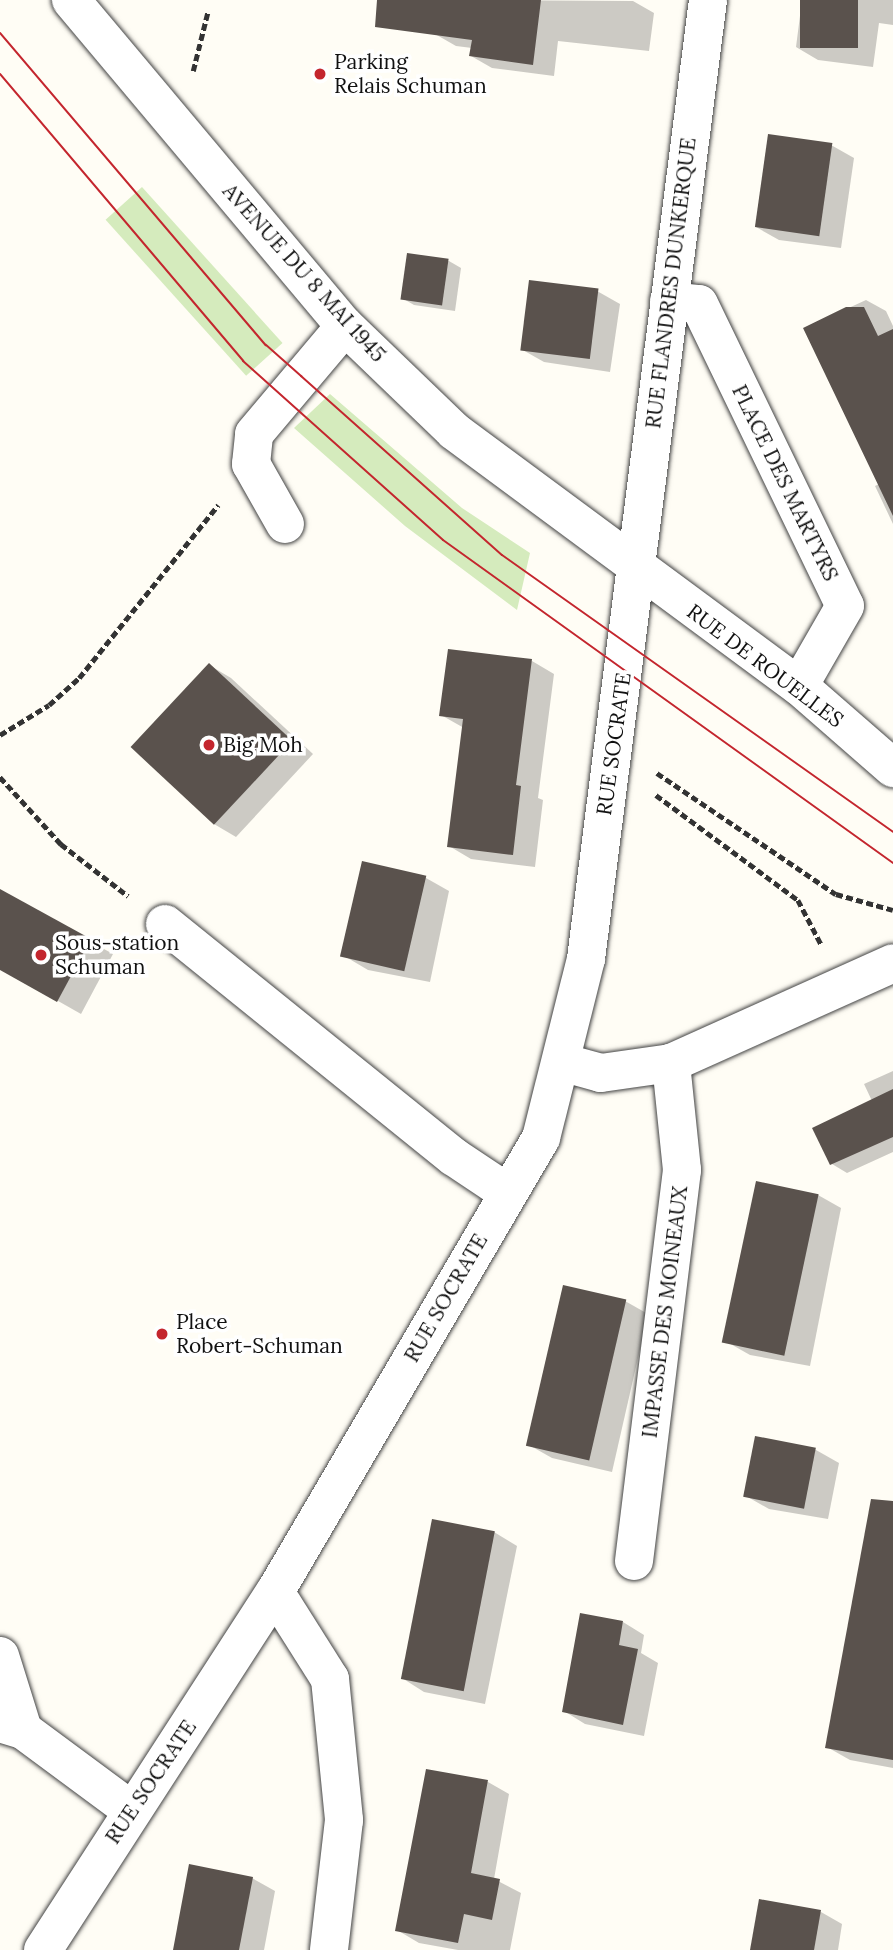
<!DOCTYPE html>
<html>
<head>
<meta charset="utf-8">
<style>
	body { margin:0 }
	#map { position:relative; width:893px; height:1950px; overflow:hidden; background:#fffdf5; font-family:Lora,serif }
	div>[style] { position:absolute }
	.green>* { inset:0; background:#d5ebbd; transform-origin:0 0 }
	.shadow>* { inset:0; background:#0003 }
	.building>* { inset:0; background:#5a524d; transform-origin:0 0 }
	.path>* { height:4.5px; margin-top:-2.25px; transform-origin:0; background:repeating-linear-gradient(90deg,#333 0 7px,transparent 0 10.5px) }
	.roads { filter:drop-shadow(0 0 2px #444) drop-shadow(0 0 2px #444) }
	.minor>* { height:38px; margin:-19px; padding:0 19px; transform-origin:19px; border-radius:19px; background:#fff }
	.tram>* { height:2px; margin:-1px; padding:0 1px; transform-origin:1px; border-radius:1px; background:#c4262e }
	.dots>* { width:19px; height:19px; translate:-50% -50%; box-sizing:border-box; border:4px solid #fff; border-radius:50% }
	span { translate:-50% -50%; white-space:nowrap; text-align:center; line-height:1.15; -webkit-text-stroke:7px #fff; paint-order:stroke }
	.poi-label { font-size:21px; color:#111 }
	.left { translate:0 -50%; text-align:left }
	.street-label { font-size:21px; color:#111 }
</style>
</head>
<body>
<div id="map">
	<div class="green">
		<i style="left:142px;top:187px;width:210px;height:49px;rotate:48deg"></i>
		<i style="clip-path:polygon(330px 394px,462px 508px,530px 553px,517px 610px,405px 526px,294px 428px)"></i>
	</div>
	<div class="shadow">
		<i style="clip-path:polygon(440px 0,633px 1px,654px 13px,649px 51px,558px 41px,554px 76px,492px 68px,471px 56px,472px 48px,456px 46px,435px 34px)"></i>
		<i style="clip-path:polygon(802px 0,893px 0,893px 25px,879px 23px,873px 67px,818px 60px,796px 47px)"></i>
		<i style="clip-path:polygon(831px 145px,854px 158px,841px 248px,779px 240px,756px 227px)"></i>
		<i style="clip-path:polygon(409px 255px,449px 261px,461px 268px,455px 311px,414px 305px,402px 298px)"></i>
		<i style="clip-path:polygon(597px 291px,620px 304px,610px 372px,544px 362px,521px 349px)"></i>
		<i style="clip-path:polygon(866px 300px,886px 311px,893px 326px,893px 524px,875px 486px,879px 484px,805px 328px)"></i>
		<i style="clip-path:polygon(532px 661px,554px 674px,538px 798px,543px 800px,535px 867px,471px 859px,449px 846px,464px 728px,441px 715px)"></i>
		<i style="clip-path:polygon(209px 665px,231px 678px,313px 754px,236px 837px,214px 824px,132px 747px)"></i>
		<i style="clip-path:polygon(363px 863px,426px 878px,449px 891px,430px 982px,368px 970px,346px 957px)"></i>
		<i style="clip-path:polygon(0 891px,113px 954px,81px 1014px,0 968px)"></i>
		<i style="clip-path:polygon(893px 1071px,893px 1152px,847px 1173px,832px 1164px,872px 1101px,864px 1084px)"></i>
		<i style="clip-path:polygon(818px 1195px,841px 1208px,810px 1366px,750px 1355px,727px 1342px)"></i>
		<i style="clip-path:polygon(625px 1301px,648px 1314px,612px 1472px,552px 1458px,529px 1445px)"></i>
		<i style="clip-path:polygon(756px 1438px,816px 1450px,839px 1463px,828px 1519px,769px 1509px,746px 1496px)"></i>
		<i style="clip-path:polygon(494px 1532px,517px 1546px,485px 1704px,424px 1692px,402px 1678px)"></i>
		<i style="clip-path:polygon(893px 1553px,893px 1768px,850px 1760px,827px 1747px)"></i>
		<i style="clip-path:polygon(623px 1622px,644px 1635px,641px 1653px,658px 1663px,644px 1736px,585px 1724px,564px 1711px)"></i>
		<i style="clip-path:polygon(427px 1771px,488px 1782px,509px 1794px,494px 1879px,521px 1893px,510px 1950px,458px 1950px,419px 1943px,397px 1930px)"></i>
		<i style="clip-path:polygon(252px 1878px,275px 1891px,264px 1950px,174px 1950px)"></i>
		<i style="clip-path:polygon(821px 1912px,842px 1924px,838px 1950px,751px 1950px)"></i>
	</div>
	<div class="building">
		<i style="clip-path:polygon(377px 0,541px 0,533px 65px,469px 56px,472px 40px,375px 27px)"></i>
		<i style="left:800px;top:0;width:58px;height:48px"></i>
		<i style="left:768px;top:134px;width:65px;height:94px;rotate:8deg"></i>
		<i style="left:407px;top:253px;width:42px;height:47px;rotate:8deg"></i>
		<i style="left:529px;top:280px;width:70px;height:71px;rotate:7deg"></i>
		<i style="clip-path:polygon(846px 307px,864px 307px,878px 336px,893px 329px,893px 516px,803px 328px)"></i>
		<i style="clip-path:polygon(448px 649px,532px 659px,516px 785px,521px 786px,513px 855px,447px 847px,463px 719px,439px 716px)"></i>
		<i style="left:209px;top:663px;width:114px;height:115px;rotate:43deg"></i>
		<i style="left:362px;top:861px;width:66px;height:98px;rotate:13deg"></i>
		<i style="clip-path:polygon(0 889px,91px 939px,57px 1002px,0 970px)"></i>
		<i style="clip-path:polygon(893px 1089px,893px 1137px,830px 1165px,812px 1128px)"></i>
		<i style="left:756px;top:1181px;width:64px;height:165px;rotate:12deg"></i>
		<i style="left:563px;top:1285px;width:65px;height:165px;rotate:13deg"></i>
		<i style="left:755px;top:1436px;width:62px;height:62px;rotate:11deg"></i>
		<i style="clip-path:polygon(871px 1499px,893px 1501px,893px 1760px,825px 1748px)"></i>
		<i style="left:432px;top:1519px;width:64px;height:163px;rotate:11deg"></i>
		<i style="clip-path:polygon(580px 1613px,623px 1621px,619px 1645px,638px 1649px,623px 1725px,562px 1712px)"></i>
		<i style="clip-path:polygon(426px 1769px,488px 1780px,471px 1873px,500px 1879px,492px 1920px,464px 1914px,458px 1943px,395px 1931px)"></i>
		<i style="clip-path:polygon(189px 1864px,253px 1877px,239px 1950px,173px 1950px)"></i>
		<i style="clip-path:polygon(759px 1899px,821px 1910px,814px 1950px,750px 1950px)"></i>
	</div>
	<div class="path">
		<i style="left:193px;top:71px;width:62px;rotate:-76deg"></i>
		<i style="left:0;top:735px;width:57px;rotate:-31.5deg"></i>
		<i style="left:49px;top:705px;width:40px;rotate:-42deg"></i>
		<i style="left:79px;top:678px;width:222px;rotate:-51.2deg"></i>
		<i style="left:657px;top:773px;width:216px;rotate:34.1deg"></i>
		<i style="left:836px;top:894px;width:59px;rotate:15.7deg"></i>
		<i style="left:0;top:777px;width:91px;rotate:47.7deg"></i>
		<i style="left:61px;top:844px;width:85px;rotate:37.8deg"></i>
		<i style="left:656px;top:795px;width:177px;rotate:36.5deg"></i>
		<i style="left:798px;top:900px;width:50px;rotate:62.4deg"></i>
	</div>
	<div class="roads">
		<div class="minor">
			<i style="left:71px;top:0;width:426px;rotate:50deg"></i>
			<i style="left:345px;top:326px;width:151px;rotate:43.9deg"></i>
			<i style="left:454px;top:431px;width:429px;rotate:36.5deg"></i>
			<i style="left:799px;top:686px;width:125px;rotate:41.1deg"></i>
			<i style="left:669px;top:301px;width:30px;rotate:6deg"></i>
			<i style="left:699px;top:304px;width:335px;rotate:64.2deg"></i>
			<i style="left:845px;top:606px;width:92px;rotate:119.9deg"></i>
			<i style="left:285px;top:524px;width:69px;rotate:-119.5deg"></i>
			<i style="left:251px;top:464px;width:30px;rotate:-84deg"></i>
			<i style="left:254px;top:434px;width:141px;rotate:-49.9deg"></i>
			<i style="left:165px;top:924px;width:371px;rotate:38.9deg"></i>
			<i style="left:454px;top:1157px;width:65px;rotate:33.7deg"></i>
			<i style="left:561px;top:1062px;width:41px;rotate:15.4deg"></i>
			<i style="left:601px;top:1073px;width:71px;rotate:-8.1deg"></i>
			<i style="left:671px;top:1063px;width:243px;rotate:-24.2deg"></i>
			<i style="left:634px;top:1561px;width:394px;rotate:-83deg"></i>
			<i style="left:682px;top:1170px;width:108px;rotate:-95.9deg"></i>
			<i style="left:275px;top:1592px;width:103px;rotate:57.7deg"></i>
			<i style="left:330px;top:1679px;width:142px;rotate:84.3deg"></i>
			<i style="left:344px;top:1820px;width:131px;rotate:96.6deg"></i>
			<i style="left:0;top:1656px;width:77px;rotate:72.7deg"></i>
			<i style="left:0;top:1723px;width:24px;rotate:17deg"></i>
			<i style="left:23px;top:1730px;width:134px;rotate:36.5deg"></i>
			<i style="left:43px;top:1950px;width:427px;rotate:-57.1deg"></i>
			<i style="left:275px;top:1592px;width:526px;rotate:-59.63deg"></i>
			<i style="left:541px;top:1138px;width:185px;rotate:-75.9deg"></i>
			<i style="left:586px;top:959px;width:967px;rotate:-82.75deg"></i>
		</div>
	</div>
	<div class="tram">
		<i style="left:0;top:33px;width:410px;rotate:49.6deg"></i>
		<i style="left:266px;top:345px;width:47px;rotate:41.5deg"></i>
		<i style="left:301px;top:376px;width:269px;rotate:41.7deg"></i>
		<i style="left:502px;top:555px;width:479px;rotate:35.3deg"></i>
		<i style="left:0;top:74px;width:376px;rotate:49.7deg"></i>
		<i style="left:243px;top:361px;width:268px;rotate:41.8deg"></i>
		<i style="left:443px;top:540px;width:554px;rotate:35.67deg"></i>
	</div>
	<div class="dots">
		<i style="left:320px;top:74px;background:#c4262e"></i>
		<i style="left:209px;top:745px;background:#c4262e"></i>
		<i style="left:41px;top:955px;background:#c4262e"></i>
		<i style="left:162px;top:1334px;background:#c4262e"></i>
	</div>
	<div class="poi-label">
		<span class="left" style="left:334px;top:74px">Parking<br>Relais Schuman</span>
		<span class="left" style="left:223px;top:745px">Big Moh</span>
		<span class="left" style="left:55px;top:955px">Sous-station<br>Schuman</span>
		<span class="left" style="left:176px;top:1334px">Place<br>Robert-Schuman</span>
	</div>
	<div class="street-label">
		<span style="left:304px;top:273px;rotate:48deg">AVENUE DU 8 MAI 1945</span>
		<span style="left:671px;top:283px;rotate:-83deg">RUE FLANDRES DUNKERQUE</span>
		<span style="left:785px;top:483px;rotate:64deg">PLACE DES MARTYRS</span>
		<span style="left:765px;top:666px;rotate:37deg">RUE DE ROUELLES</span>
		<span style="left:614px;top:744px;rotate:-82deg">RUE SOCRATE</span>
		<span style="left:446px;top:1298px;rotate:-60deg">RUE SOCRATE</span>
		<span style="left:665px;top:1312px;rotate:-83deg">IMPASSE DES MOINEAUX</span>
		<span style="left:151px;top:1782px;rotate:-56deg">RUE SOCRATE</span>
	</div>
</div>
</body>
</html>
